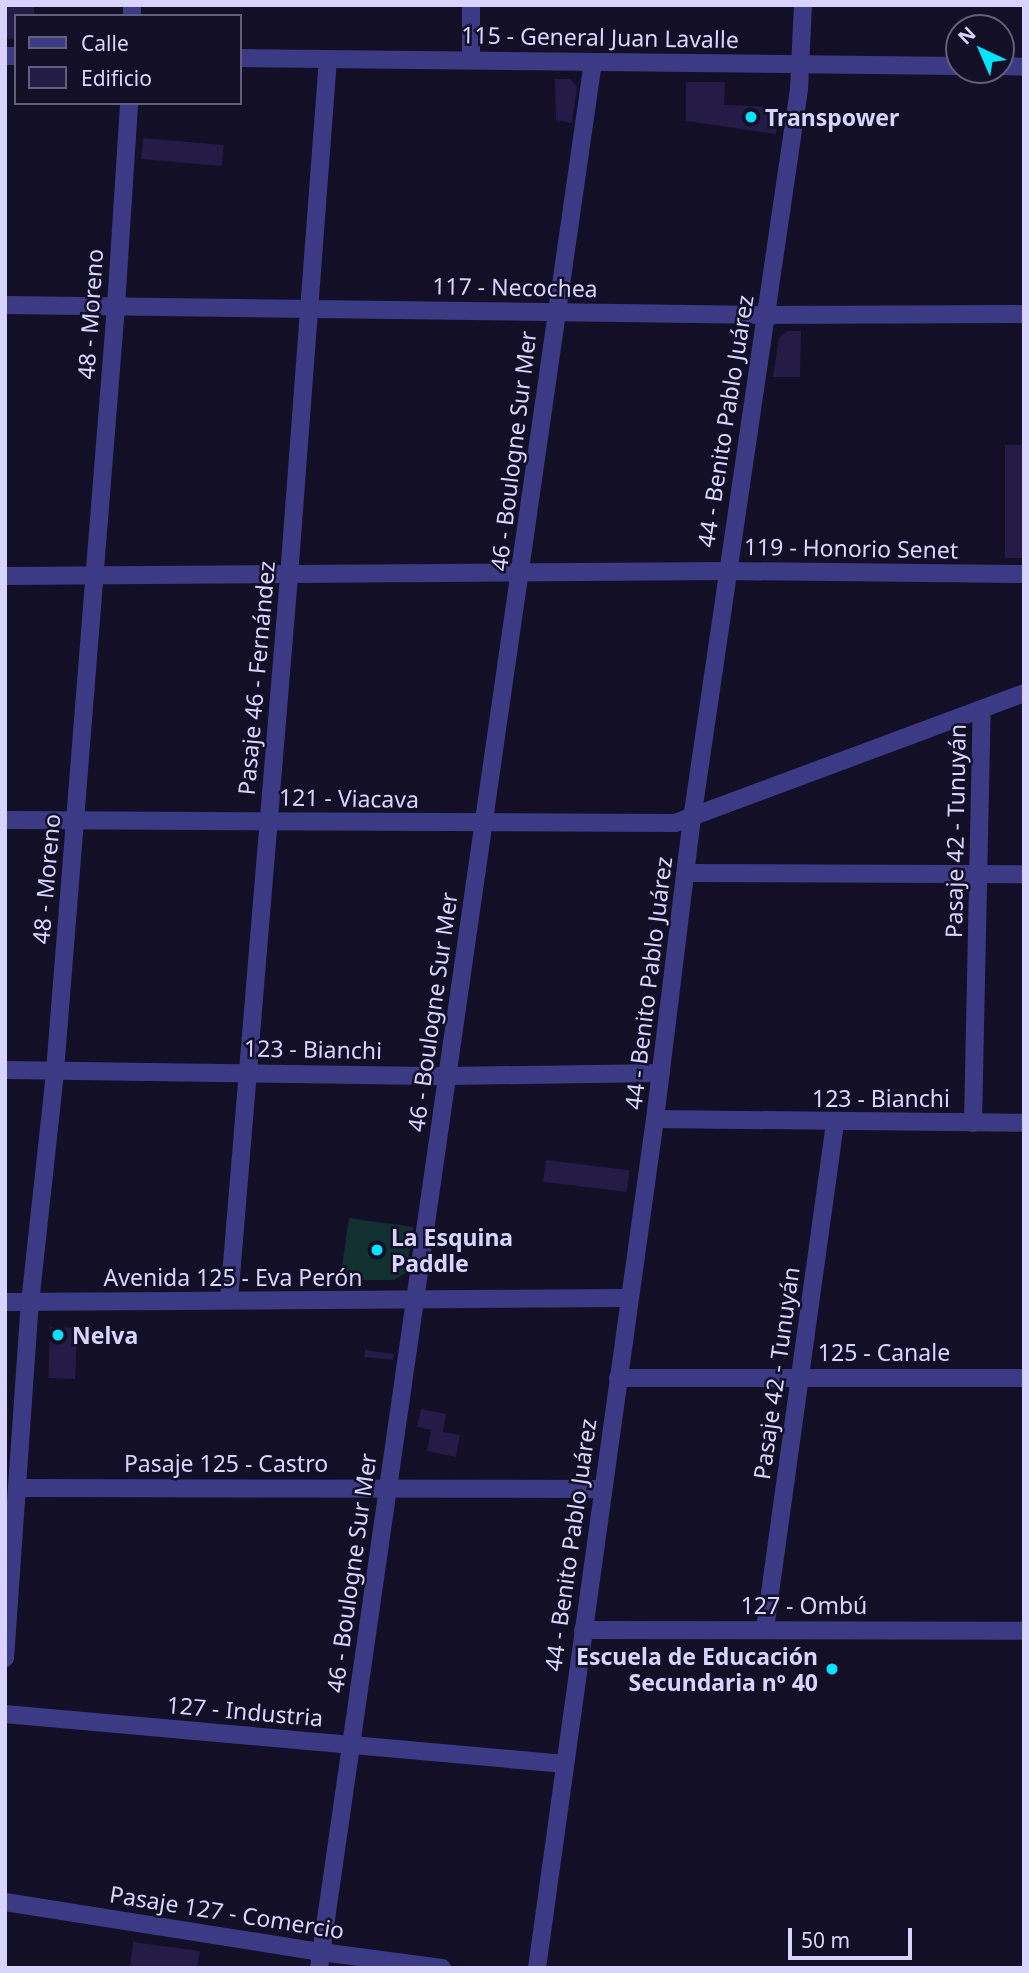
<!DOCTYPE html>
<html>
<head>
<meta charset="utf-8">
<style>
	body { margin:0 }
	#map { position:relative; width:1029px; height:1973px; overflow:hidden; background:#130f26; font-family:"Noto Sans",sans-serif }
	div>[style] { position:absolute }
	.green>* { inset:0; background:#12302f }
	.building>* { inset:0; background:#241b47; transform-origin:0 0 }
	.minor>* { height:18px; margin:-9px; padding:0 9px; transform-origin:9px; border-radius:9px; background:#3d3a85 }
	.dots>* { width:19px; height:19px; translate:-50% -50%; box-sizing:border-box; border:4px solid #130f26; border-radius:50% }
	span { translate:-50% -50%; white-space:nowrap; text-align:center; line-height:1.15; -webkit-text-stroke:5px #130f26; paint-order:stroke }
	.street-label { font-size:23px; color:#d9d4ff }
	.poi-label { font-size:23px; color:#d9d4ff; font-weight:700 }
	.left { translate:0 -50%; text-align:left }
	.right { translate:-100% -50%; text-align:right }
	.frame { position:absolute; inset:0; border:7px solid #d9d4ff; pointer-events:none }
	.legend { position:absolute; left:14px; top:14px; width:228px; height:91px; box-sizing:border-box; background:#130f26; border:2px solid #625e7d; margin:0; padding:9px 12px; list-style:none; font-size:21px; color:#d9d4ff }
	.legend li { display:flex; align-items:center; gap:14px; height:35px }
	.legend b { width:35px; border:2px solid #625e7d }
	.north { position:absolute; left:945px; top:14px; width:70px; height:70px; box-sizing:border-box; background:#130f26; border:2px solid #625e7d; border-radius:50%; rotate:316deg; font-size:19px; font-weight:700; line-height:28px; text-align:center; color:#d9d4ff }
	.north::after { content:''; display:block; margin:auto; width:24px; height:32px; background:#00e5ff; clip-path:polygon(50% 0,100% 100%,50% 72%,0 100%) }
	.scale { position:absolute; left:788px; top:1928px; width:124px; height:32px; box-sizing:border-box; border:4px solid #d9d4ff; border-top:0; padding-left:9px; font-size:21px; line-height:24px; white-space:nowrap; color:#d9d4ff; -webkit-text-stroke:5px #130f26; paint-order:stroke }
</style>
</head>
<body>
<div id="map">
	<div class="green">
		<i style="clip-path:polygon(349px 1218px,413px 1227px,406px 1273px,394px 1280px,340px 1280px)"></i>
	</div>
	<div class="building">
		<i style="clip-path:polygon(7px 5px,34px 5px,34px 16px,16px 16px,16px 39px,7px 39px)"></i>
		<i style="clip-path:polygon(555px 79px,570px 79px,577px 87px,572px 123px,556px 120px)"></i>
		<i style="clip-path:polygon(686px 82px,725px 82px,724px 105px,780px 107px,776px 134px,686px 121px)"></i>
		<i style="left:143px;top:138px;width:81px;height:21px;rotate:5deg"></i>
		<i style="clip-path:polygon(788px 331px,801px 331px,800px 377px,773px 377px,779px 338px)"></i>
		<i style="left:1005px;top:445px;width:19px;height:113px"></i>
		<i style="left:546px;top:1160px;width:84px;height:22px;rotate:7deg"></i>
		<i style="left:50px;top:1327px;width:27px;height:51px;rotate:2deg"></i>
		<i style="clip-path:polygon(365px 1350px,394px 1354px,393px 1360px,364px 1357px)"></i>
		<i style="clip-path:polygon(421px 1409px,446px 1414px,443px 1432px,460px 1435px,456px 1457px,427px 1451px,431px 1430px,417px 1427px)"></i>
		<i style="clip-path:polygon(133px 1942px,200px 1951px,197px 1968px,130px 1968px)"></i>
	</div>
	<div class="minor">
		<i style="left:132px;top:16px;width:11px;rotate:-90deg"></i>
		<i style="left:5px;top:56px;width:11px"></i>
		<i style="left:240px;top:58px;width:719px;rotate:0.64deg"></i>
		<i style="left:471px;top:59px;width:54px;rotate:-90deg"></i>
		<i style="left:1001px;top:66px;width:23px;rotate:2deg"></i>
		<i style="left:5px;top:305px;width:761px;rotate:0.75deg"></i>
		<i style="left:766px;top:315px;width:258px;rotate:-0.2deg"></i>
		<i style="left:5px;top:576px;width:722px;rotate:-0.4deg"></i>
		<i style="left:727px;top:571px;width:297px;rotate:0.6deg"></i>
		<i style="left:5px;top:820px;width:670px;rotate:0.26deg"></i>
		<i style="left:675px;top:823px;width:372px;rotate:-20.4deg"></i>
		<i style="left:688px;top:873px;width:336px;rotate:0.2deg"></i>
		<i style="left:5px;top:1070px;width:442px;rotate:0.8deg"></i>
		<i style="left:447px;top:1076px;width:214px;rotate:-0.8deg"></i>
		<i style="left:655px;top:1119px;width:369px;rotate:0.6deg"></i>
		<i style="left:973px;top:1123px;width:414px;rotate:-88.8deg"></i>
		<i style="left:229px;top:1300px;width:726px;rotate:-85.26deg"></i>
		<i style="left:289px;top:576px;width:518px;rotate:-85.69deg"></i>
		<i style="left:5px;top:1302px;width:623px;rotate:-0.37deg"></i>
		<i style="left:618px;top:1378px;width:406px"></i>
		<i style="left:19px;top:1488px;width:583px;rotate:0.1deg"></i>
		<i style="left:765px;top:1629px;width:511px;rotate:-82.12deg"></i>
		<i style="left:583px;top:1630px;width:441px;rotate:0.1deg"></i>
		<i style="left:5px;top:1658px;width:356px;rotate:-86deg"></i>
		<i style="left:30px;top:1303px;width:233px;rotate:-83.8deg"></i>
		<i style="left:55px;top:1071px;width:767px;rotate:-85.44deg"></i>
		<i style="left:116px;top:306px;width:203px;rotate:-86.3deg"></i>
		<i style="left:5px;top:1714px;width:562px;rotate:5.1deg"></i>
		<i style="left:5px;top:1902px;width:320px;rotate:9deg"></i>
		<i style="left:321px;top:1952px;width:122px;rotate:7.5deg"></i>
		<i style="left:319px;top:1968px;width:1925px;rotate:-81.82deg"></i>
		<i style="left:537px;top:1968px;width:857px;rotate:-82.09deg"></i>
		<i style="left:655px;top:1119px;width:302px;rotate:-83deg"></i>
		<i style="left:692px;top:819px;width:738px;rotate:-81.66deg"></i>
		<i style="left:799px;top:89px;width:84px;rotate:-87.3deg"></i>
	</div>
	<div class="dots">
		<i style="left:751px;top:117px;background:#00e5ff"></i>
		<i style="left:377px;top:1250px;background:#00e5ff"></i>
		<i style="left:58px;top:1335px;background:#00e5ff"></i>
		<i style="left:832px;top:1669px;background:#00e5ff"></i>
	</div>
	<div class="street-label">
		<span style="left:600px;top:37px;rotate:1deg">115 - General Juan Lavalle</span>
		<span style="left:515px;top:287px;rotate:1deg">117 - Necochea</span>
		<span style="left:90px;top:314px;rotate:-86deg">48 - Moreno</span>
		<span style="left:725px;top:421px;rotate:-81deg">44 - Benito Pablo Juárez</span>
		<span style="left:513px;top:451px;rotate:-83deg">46 - Boulogne Sur Mer</span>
		<span style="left:851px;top:548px;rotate:1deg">119 - Honorio Senet</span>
		<span style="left:256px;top:678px;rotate:-85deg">Pasaje 46 - Fernández</span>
		<span style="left:349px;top:798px;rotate:1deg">121 - Viacava</span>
		<span style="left:955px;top:831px;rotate:-89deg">Pasaje 42 - Tunuyán</span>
		<span style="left:46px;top:879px;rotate:-85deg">48 - Moreno</span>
		<span style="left:648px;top:983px;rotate:-83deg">44 - Benito Pablo Juárez</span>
		<span style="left:432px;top:1012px;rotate:-82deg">46 - Boulogne Sur Mer</span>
		<span style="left:313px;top:1049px;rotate:1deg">123 - Bianchi</span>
		<span style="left:881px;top:1098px">123 - Bianchi</span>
		<span style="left:233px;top:1277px">Avenida 125 - Eva Perón</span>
		<span style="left:884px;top:1352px">125 - Canale</span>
		<span style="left:776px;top:1373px;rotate:-82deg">Pasaje 42 - Tunuyán</span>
		<span style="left:226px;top:1463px">Pasaje 125 - Castro</span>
		<span style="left:570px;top:1545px;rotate:-82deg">44 - Benito Pablo Juárez</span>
		<span style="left:351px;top:1573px;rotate:-82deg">46 - Boulogne Sur Mer</span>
		<span style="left:804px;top:1605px">127 - Ombú</span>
		<span style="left:245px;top:1711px;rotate:5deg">127 - Industria</span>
		<span style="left:227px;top:1912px;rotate:9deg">Pasaje 127 - Comercio</span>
	</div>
	<div class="poi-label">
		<span class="left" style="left:765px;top:117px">Transpower</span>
		<span class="left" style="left:391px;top:1250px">La Esquina<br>Paddle</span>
		<span class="left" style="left:72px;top:1335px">Nelva</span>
		<span class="right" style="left:818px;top:1669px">Escuela de Educación<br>Secundaria nº 40</span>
	</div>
	<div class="frame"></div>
	<ul class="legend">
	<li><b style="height:9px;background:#3d3a85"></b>Calle</li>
	<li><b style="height:19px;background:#241b47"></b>Edificio</li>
	</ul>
	<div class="north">N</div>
	<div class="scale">50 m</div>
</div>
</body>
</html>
